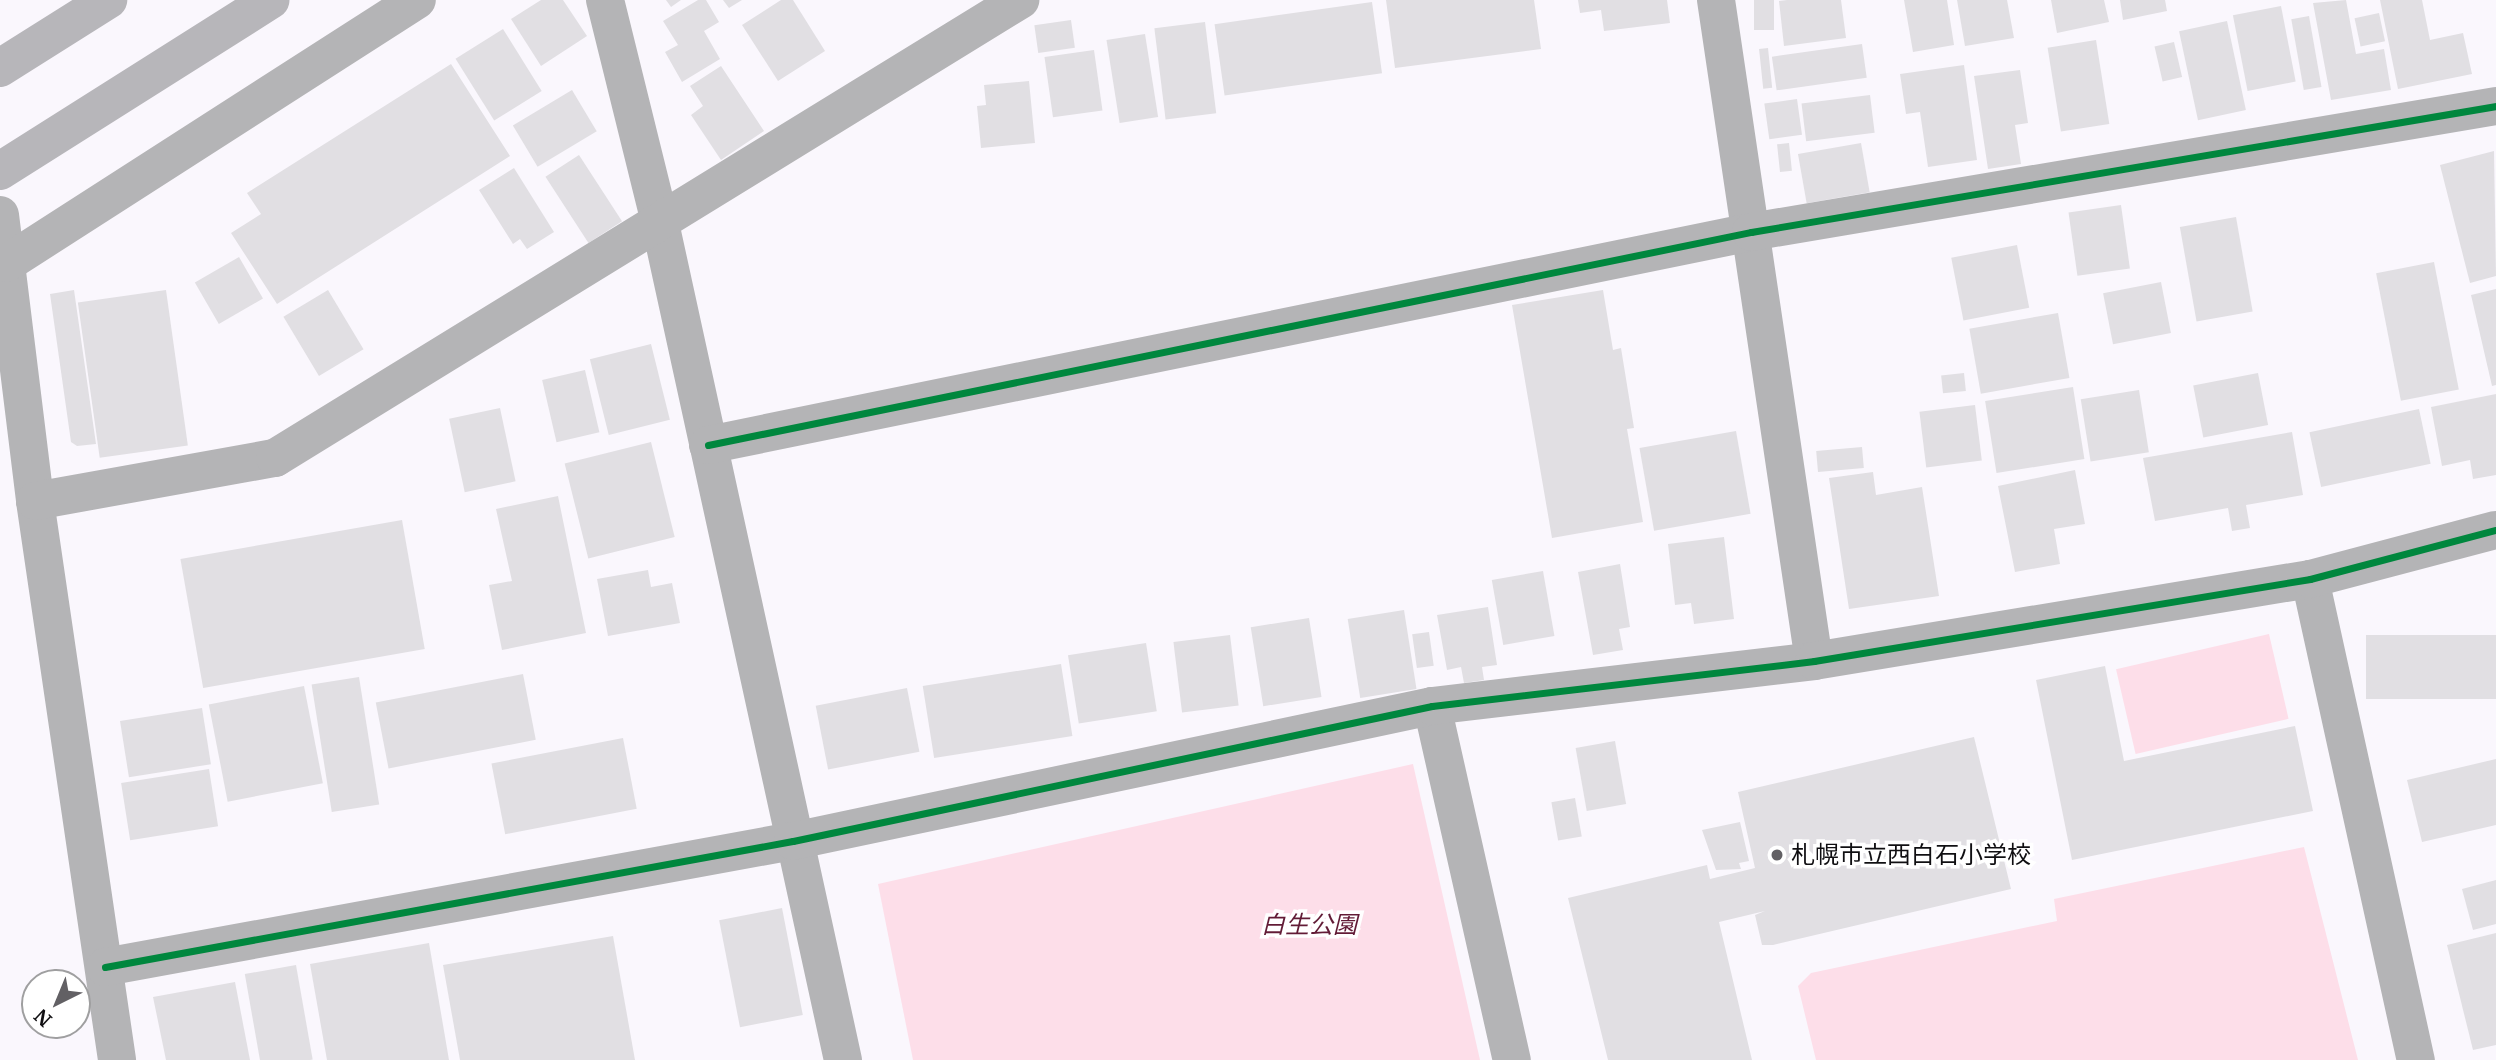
<!DOCTYPE html>
<html>
<head>
<meta charset="utf-8">
<style>
	body { margin:0 }
	#map { position:relative; width:2496px; height:1060px; overflow:hidden; background:#faf7fd; font-family:Merriweather,"Noto Sans JP",serif }
	div>[style] { position:absolute }
	.green>* { inset:0; background:#fddee9; transform-origin:0 0 }
	.building>* { inset:0; background:#e1dfe3; transform-origin:0 0 }
	.minor>* { height:38px; margin:-19px; padding:0 19px; transform-origin:19px; border-radius:19px; background:#b4b4b6 }
	.primary>* { height:38px; margin:-19px; padding:0 19px; transform-origin:19px; border-radius:19px; background:#b7b6ba }
	.cycleway>* { height:7px; margin:-3.5px; padding:0 3.5px; transform-origin:3.5px; border-radius:3.5px; background:#00873e }
	.dots>* { width:19px; height:19px; translate:-50% -50%; box-sizing:border-box; border:4px solid #fff; border-radius:50% }
	span { translate:-50% -50%; white-space:nowrap; text-align:center; line-height:1.15; -webkit-text-stroke:7px #fff; paint-order:stroke }
	.poi-label { font-size:24px; color:#100f12 }
	.left { translate:0 -50%; text-align:left }
	.park-label { font-size:24px; color:#621b36; font-style:italic }
	.north { position:absolute; left:21px; top:969px; width:70px; height:70px; box-sizing:border-box; background:#fff; border:2px solid #9f9fa0; border-radius:50%; rotate:223deg; font-size:19px; font-weight:700; line-height:28px; text-align:center; color:#100f12 }
	.north::after { content:''; display:block; margin:auto; width:24px; height:32px; background:#626064; clip-path:polygon(50% 0,100% 100%,50% 72%,0 100%) }
</style>
</head>
<body>
<div id="map">
	<div class="green">
		<i style="left:2269px;top:634px;width:87px;height:157px;rotate:77deg"></i>
		<i style="clip-path:polygon(1413px 764px,1480px 1060px,913px 1060px,878px 884px)"></i>
		<i style="clip-path:polygon(2304px 847px,2358px 1060px,1816px 1060px,1798px 986px,1811px 973px,2057px 921px,2054px 899px)"></i>
	</div>
	<div class="building">
		<i style="clip-path:polygon(541px 0,563px 0,587px 36px,541px 66px,511px 19px)"></i>
		<i style="clip-path:polygon(666px 0,681px 0,671px 7px)"></i>
		<i style="clip-path:polygon(698px 0,706px 0,719px 22px,704px 31px,720px 59px,682px 82px,665px 52px,678px 45px,663px 21px)"></i>
		<i style="clip-path:polygon(723px 0,742px 0,729px 8px)"></i>
		<i style="clip-path:polygon(781px 0,793px 0,825px 51px,778px 81px,742px 25px)"></i>
		<i style="clip-path:polygon(1386px 0,1534px 0,1541px 49px,1395px 68px)"></i>
		<i style="clip-path:polygon(1578px 0,1667px 0,1670px 23px,1604px 31px,1601px 10px,1580px 13px)"></i>
		<i style="left:1754px;top:0;width:20px;height:30px"></i>
		<i style="clip-path:polygon(1787px 0,1841px 0,1846px 38px,1784px 46px,1779px 1px)"></i>
		<i style="clip-path:polygon(1904px 0,1947px 0,1954px 45px,1913px 52px)"></i>
		<i style="clip-path:polygon(1957px 0,2007px 0,2014px 38px,1965px 46px)"></i>
		<i style="clip-path:polygon(2051px 0,2104px 0,2109px 22px,2057px 33px)"></i>
		<i style="clip-path:polygon(2120px 0,2165px 0,2167px 11px,2123px 20px)"></i>
		<i style="clip-path:polygon(2346px 0,2356px 54px,2384px 49px,2391px 90px,2331px 100px,2313px 3px)"></i>
		<i style="clip-path:polygon(2380px 0,2422px 0,2430px 40px,2463px 33px,2472px 74px,2398px 89px)"></i>
		<i style="left:1372px;top:2px;width:72px;height:159px;rotate:82deg"></i>
		<i style="left:2281px;top:6px;width:77px;height:49px;rotate:79deg"></i>
		<i style="left:2379px;top:13px;width:29px;height:25px;rotate:78deg"></i>
		<i style="left:2309px;top:16px;width:72px;height:18px;rotate:80deg"></i>
		<i style="left:1071px;top:20px;width:28px;height:37px;rotate:82deg"></i>
		<i style="left:2227px;top:21px;width:91px;height:49px;rotate:78deg"></i>
		<i style="left:1205px;top:22px;width:92px;height:51px;rotate:83deg"></i>
		<i style="left:503px;top:29px;width:73px;height:56px;rotate:58deg"></i>
		<i style="left:1145px;top:34px;width:84px;height:39px;rotate:81deg"></i>
		<i style="left:2096px;top:40px;width:85px;height:49px;rotate:81deg"></i>
		<i style="left:2174px;top:42px;width:36px;height:20px;rotate:77deg"></i>
		<i style="left:1862px;top:44px;width:34px;height:91px;rotate:82deg"></i>
		<i style="left:1768px;top:48px;width:40px;height:9px;rotate:84deg"></i>
		<i style="left:1094px;top:50px;width:61px;height:50px;rotate:82deg"></i>
		<i style="clip-path:polygon(451px 64px,510px 156px,277px 304px,231px 233px,261px 214px,247px 193px)"></i>
		<i style="clip-path:polygon(1964px 65px,1977px 160px,1928px 167px,1920px 112px,1906px 114px,1900px 74px)"></i>
		<i style="clip-path:polygon(721px 66px,764px 131px,721px 160px,691px 115px,703px 106px,690px 86px)"></i>
		<i style="clip-path:polygon(2020px 70px,2028px 123px,2015px 125px,2021px 164px,1988px 169px,1974px 76px)"></i>
		<i style="clip-path:polygon(1029px 81px,1035px 143px,981px 148px,977px 106px,986px 105px,984px 85px)"></i>
		<i style="left:572px;top:90px;width:48px;height:69px;rotate:59deg"></i>
		<i style="left:1870px;top:95px;width:38px;height:69px;rotate:83deg"></i>
		<i style="left:1797px;top:99px;width:36px;height:33px;rotate:82deg"></i>
		<i style="left:1789px;top:143px;width:28px;height:12px;rotate:84deg"></i>
		<i style="left:1861px;top:143px;width:50px;height:64px;rotate:80deg"></i>
		<i style="clip-path:polygon(2494px 151px,2496px 276px,2470px 283px,2440px 165px)"></i>
		<i style="left:579px;top:155px;width:79px;height:40px;rotate:57deg"></i>
		<i style="clip-path:polygon(514px 168px,554px 232px,527px 249px,520px 239px,513px 244px,479px 190px)"></i>
		<i style="left:2121px;top:205px;width:64px;height:53px;rotate:82deg"></i>
		<i style="left:2236px;top:217px;width:96px;height:57px;rotate:80deg"></i>
		<i style="left:2017px;top:245px;width:64px;height:67px;rotate:79deg"></i>
		<i style="left:239px;top:257px;width:48px;height:51px;rotate:60deg"></i>
		<i style="left:2434px;top:262px;width:130px;height:59px;rotate:79deg"></i>
		<i style="left:2161px;top:282px;width:52px;height:59px;rotate:79deg"></i>
		<i style="clip-path:polygon(2496px 289px,2496px 385px,2492px 386px,2471px 295px)"></i>
		<i style="clip-path:polygon(74px 290px,96px 444px,77px 446px,71px 442px,50px 294px)"></i>
		<i style="left:166px;top:290px;width:157px;height:89px;rotate:82deg"></i>
		<i style="left:328px;top:290px;width:69px;height:52px;rotate:59deg"></i>
		<i style="clip-path:polygon(1603px 290px,1613px 350px,1621px 348px,1634px 428px,1627px 429px,1643px 522px,1552px 538px,1512px 305px)"></i>
		<i style="left:2058px;top:313px;width:66px;height:90px;rotate:80deg"></i>
		<i style="left:651px;top:344px;width:78px;height:63px;rotate:76deg"></i>
		<i style="left:585px;top:370px;width:64px;height:44px;rotate:77deg"></i>
		<i style="left:1964px;top:373px;width:18px;height:23px;rotate:84deg"></i>
		<i style="left:2258px;top:373px;width:53px;height:66px;rotate:79deg"></i>
		<i style="left:2073px;top:387px;width:73px;height:89px;rotate:81deg"></i>
		<i style="left:2139px;top:390px;width:63px;height:59px;rotate:81deg"></i>
		<i style="clip-path:polygon(2496px 394px,2496px 475px,2473px 479px,2470px 460px,2442px 466px,2431px 407px)"></i>
		<i style="left:1975px;top:405px;width:56px;height:56px;rotate:83deg"></i>
		<i style="left:500px;top:408px;width:75px;height:52px;rotate:78deg"></i>
		<i style="left:2419px;top:409px;width:56px;height:112px;rotate:78deg"></i>
		<i style="left:1736px;top:431px;width:84px;height:98px;rotate:80deg"></i>
		<i style="clip-path:polygon(2292px 432px,2303px 495px,2246px 505px,2250px 528px,2232px 531px,2228px 508px,2155px 521px,2143px 458px)"></i>
		<i style="left:651px;top:442px;width:98px;height:89px;rotate:76deg"></i>
		<i style="left:1862px;top:447px;width:21px;height:46px;rotate:85deg"></i>
		<i style="clip-path:polygon(2075px 470px,2085px 524px,2054px 529px,2060px 564px,2015px 572px,1998px 486px)"></i>
		<i style="clip-path:polygon(1873px 472px,1876px 495px,1922px 487px,1939px 596px,1849px 609px,1829px 478px)"></i>
		<i style="clip-path:polygon(558px 496px,586px 633px,502px 650px,489px 585px,512px 581px,496px 509px)"></i>
		<i style="left:402px;top:520px;width:131px;height:225px;rotate:80deg"></i>
		<i style="clip-path:polygon(1724px 537px,1734px 619px,1694px 624px,1691px 603px,1675px 605px,1668px 544px)"></i>
		<i style="clip-path:polygon(1620px 564px,1630px 627px,1619px 629px,1623px 650px,1593px 655px,1578px 572px)"></i>
		<i style="clip-path:polygon(648px 570px,651px 587px,672px 583px,680px 623px,608px 636px,597px 579px)"></i>
		<i style="left:1543px;top:571px;width:66px;height:52px;rotate:80deg"></i>
		<i style="clip-path:polygon(1488px 607px,1497px 665px,1482px 667px,1484px 680px,1464px 683px,1461px 667px,1447px 670px,1437px 615px)"></i>
		<i style="left:1404px;top:610px;width:80px;height:57px;rotate:81deg"></i>
		<i style="left:1309px;top:618px;width:80px;height:59px;rotate:81deg"></i>
		<i style="left:1429px;top:632px;width:34px;height:17px;rotate:82deg"></i>
		<i style="left:1230px;top:635px;width:71px;height:57px;rotate:83deg"></i>
		<i style="left:2496px;top:635px;width:64px;height:130px;rotate:90deg"></i>
		<i style="left:1146px;top:643px;width:69px;height:79px;rotate:81deg"></i>
		<i style="left:1061px;top:664px;width:73px;height:140px;rotate:81deg"></i>
		<i style="clip-path:polygon(2105px 666px,2124px 761px,2295px 726px,2313px 811px,2072px 860px,2036px 680px)"></i>
		<i style="left:523px;top:674px;width:67px;height:150px;rotate:79deg"></i>
		<i style="left:359px;top:677px;width:129px;height:48px;rotate:81deg"></i>
		<i style="left:304px;top:686px;width:99px;height:97px;rotate:79deg"></i>
		<i style="left:907px;top:688px;width:65px;height:93px;rotate:79deg"></i>
		<i style="left:202px;top:708px;width:57px;height:83px;rotate:81deg"></i>
		<i style="clip-path:polygon(1974px 737px,2011px 889px,1773px 945px,1762px 945px,1755px 915px,1765px 911px,1719px 922px,1752px 1060px,1608px 1060px,1568px 898px,1707px 865px,1710px 879px,1755px 868px,1738px 792px)"></i>
		<i style="left:623px;top:738px;width:72px;height:134px;rotate:79deg"></i>
		<i style="left:1615px;top:741px;width:64px;height:40px;rotate:80deg"></i>
		<i style="clip-path:polygon(2496px 759px,2496px 825px,2422px 842px,2407px 780px)"></i>
		<i style="left:209px;top:769px;width:58px;height:89px;rotate:81deg"></i>
		<i style="left:1575px;top:798px;width:39px;height:24px;rotate:80deg"></i>
		<i style="clip-path:polygon(1740px 822px,1749px 861px,1739px 863px,1741px 869px,1716px 870px,1702px 830px)"></i>
		<i style="clip-path:polygon(2496px 880px,2496px 924px,2473px 930px,2462px 889px)"></i>
		<i style="left:782px;top:908px;width:109px;height:64px;rotate:79deg"></i>
		<i style="clip-path:polygon(2496px 933px,2496px 1045px,2473px 1050px,2447px 945px)"></i>
		<i style="clip-path:polygon(613px 936px,635px 1060px,460px 1060px,443px 965px)"></i>
		<i style="clip-path:polygon(429px 943px,449px 1060px,327px 1060px,310px 964px)"></i>
		<i style="left:296px;top:965px;width:96px;height:52px;rotate:80deg"></i>
		<i style="clip-path:polygon(235px 982px,250px 1060px,166px 1060px,153px 997px)"></i>
	</div>
	<div class="minor">
		<i style="left:605px;top:0;width:230px;rotate:76.1deg"></i>
		<i style="left:660px;top:223px;width:857px;rotate:77.67deg"></i>
		<i style="left:1716px;top:0;width:668px;rotate:81.57deg"></i>
		<i style="left:0;top:215px;width:288px;rotate:83deg"></i>
		<i style="left:35px;top:501px;width:565px;rotate:81.65deg"></i>
		<i style="left:7px;top:263px;width:487px;rotate:-32.7deg"></i>
		<i style="left:708px;top:445px;width:1065px;rotate:-11.54deg"></i>
		<i style="left:1751px;top:232px;width:756px;rotate:-9.6deg"></i>
		<i style="left:35px;top:501px;width:244px;rotate:-10.2deg"></i>
		<i style="left:275px;top:458px;width:875px;rotate:-31.58deg"></i>
		<i style="left:2310px;top:579px;width:493px;rotate:77.6deg"></i>
		<i style="left:1432px;top:706px;width:363px;rotate:77.3deg"></i>
		<i style="left:105px;top:967px;width:699px;rotate:-10.38deg"></i>
		<i style="left:793px;top:841px;width:653px;rotate:-11.93deg"></i>
		<i style="left:1432px;top:706px;width:385px;rotate:-6.7deg"></i>
		<i style="left:1814px;top:661px;width:503px;rotate:-9.39deg"></i>
		<i style="left:2310px;top:579px;width:192px;rotate:-14.8deg"></i>
	</div>
	<div class="primary">
		<i style="left:0;top:68px;width:128px;rotate:-32.2deg"></i>
		<i style="left:0;top:171px;width:320px;rotate:-32.3deg"></i>
	</div>
	<div class="cycleway">
		<i style="left:708px;top:445px;width:1065px;rotate:-11.54deg"></i>
		<i style="left:1751px;top:232px;width:756px;rotate:-9.6deg"></i>
		<i style="left:105px;top:967px;width:699px;rotate:-10.38deg"></i>
		<i style="left:793px;top:841px;width:653px;rotate:-11.93deg"></i>
		<i style="left:1432px;top:706px;width:385px;rotate:-6.7deg"></i>
		<i style="left:1814px;top:661px;width:503px;rotate:-9.39deg"></i>
		<i style="left:2310px;top:579px;width:192px;rotate:-14.8deg"></i>
	</div>
	<div class="dots">
		<i style="left:1777px;top:855px;background:#626064"></i>
	</div>
	<div class="poi-label">
		<span class="left" style="left:1791px;top:855px">札幌市立西白石小学校</span>
	</div>
	<div class="park-label">
		<span style="left:1309px;top:925px">白生公園</span>
	</div>
	<div class="north">N</div>
</div>
</body>
</html>
